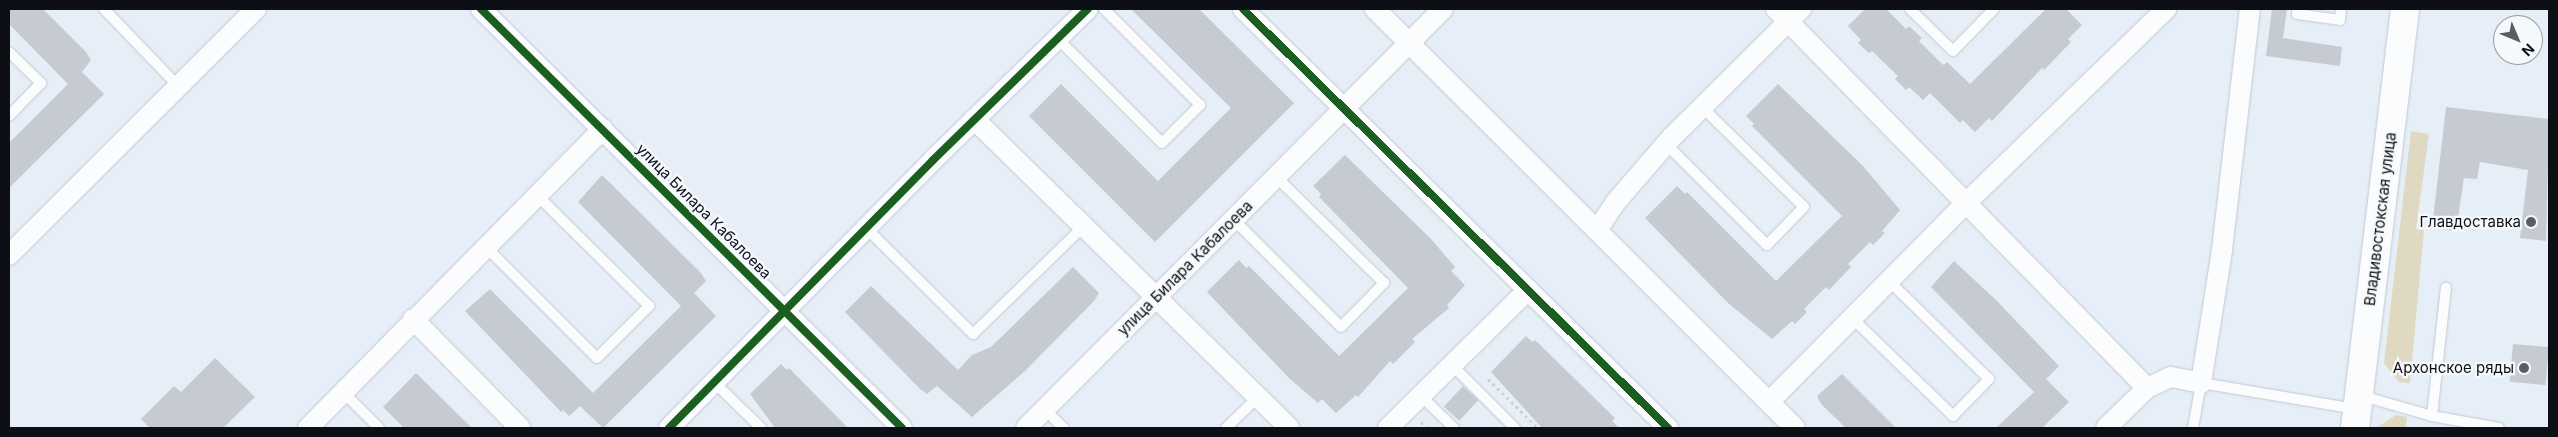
<!DOCTYPE html>
<html>
<head>
<meta charset="utf-8">
<style>
	body { margin:0 }
	#map { position:relative; width:2558px; height:437px; overflow:hidden; background:#e6eef7; font-family:Inter,sans-serif }
	div>[style] { position:absolute }
	.green>* { inset:0; background:#e0d9c2 }
	.building>* { inset:0; background:#c6cbd2; transform-origin:0 0 }
	.path>* { height:3px; margin-top:-1.5px; transform-origin:0; background:repeating-linear-gradient(90deg,#ccced1 0 2.5px,transparent 0 6.5px) }
	.roads { filter:drop-shadow(0 0 1px #c3c9d0) drop-shadow(0 0 1px #c3c9d0) }
	.lane>* { height:10px; margin:-5px; padding:0 5px; transform-origin:5px; border-radius:5px; background:#fbfcfe }
	.street>* { height:20px; margin:-10px; padding:0 10px; transform-origin:10px; border-radius:10px; background:#fbfcfe }
	.secondary>* { height:28px; margin:-14px; padding:0 14px; transform-origin:14px; border-radius:14px; background:#fbfcfe }
	.cycleway>* { height:8px; margin:-4px; padding:0 4px; transform-origin:4px; border-radius:4px; background:#1b5e20 }
	.dots>* { width:14px; height:14px; translate:-50% -50%; box-sizing:border-box; border:2px solid #f6f9fc; border-radius:50% }
	span { translate:-50% -50%; white-space:nowrap; text-align:center; line-height:1.15; -webkit-text-stroke:4.5px #f6f9fc; paint-order:stroke }
	.street-label { font-size:15px; color:#0c1016 }
	.poi-label { font-size:15px; color:#0c1016 }
	.right { translate:-100% -50%; text-align:right }
	.frame { position:absolute; inset:0; border:10px solid #0c1016; pointer-events:none }
	.north { position:absolute; left:2493px; top:15px; width:50px; height:50px; box-sizing:border-box; background:#f6f9fc; border:1px solid #989ca0; border-radius:50%; rotate:135deg; font-size:14px; font-weight:700; line-height:20px; text-align:center; color:#0c1016 }
	.north::after { content:''; display:block; margin:auto; width:18px; height:22px; background:#585e65; clip-path:polygon(50% 0,100% 100%,50% 72%,0 100%) }
</style>
</head>
<body>
<div id="map">
	<div class="green">
		<i style="clip-path:polygon(2411px 131px,2429px 134px,2416px 229px,2424px 230px,2410px 383px,2399px 382px,2384px 363px)"></i>
		<i style="clip-path:polygon(2396px 415px,2407px 417px,2406px 428px,2376px 428px)"></i>
	</div>
	<div class="building">
		<i style="clip-path:polygon(9px 9px,43px 9px,86px 52px,91px 60px,82px 72px,104px 94px,9px 188px,9px 143px,68px 84px,9px 24px)"></i>
		<i style="clip-path:polygon(1131px 9px,1199px 9px,1294px 103px,1155px 242px,1029px 116px,1061px 84px,1158px 181px,1231px 108px)"></i>
		<i style="clip-path:polygon(1865px 9px,1886px 9px,1906px 29px,1909px 26px,1922px 38px,1919px 41px,1943px 65px,1947px 62px,1970px 84px,2046px 9px,2066px 9px,2082px 25px,2068px 39px,2071px 42px,2044px 70px,2042px 68px,1992px 121px,1989px 118px,1975px 132px,1963px 120px,1960px 123px,1930px 93px,1923px 100px,1909px 87px,1906px 90px,1895px 79px,1898px 76px,1872px 51px,1869px 53px,1858px 43px,1861px 40px,1848px 26px)"></i>
		<i style="clip-path:polygon(2272px 9px,2287px 9px,2283px 38px,2342px 47px,2340px 66px,2266px 56px)"></i>
		<i style="clip-path:polygon(1778px 84px,1863px 166px,1900px 210px,1882px 231px,1885px 233px,1873px 245px,1870px 242px,1848px 264px,1851px 267px,1829px 290px,1826px 287px,1804px 309px,1807px 312px,1795px 324px,1792px 321px,1772px 339px,1728px 303px,1645px 218px,1677px 186px,1685px 194px,1687px 192px,1776px 281px,1842px 216px,1752px 126px,1754px 124px,1746px 116px)"></i>
		<i style="clip-path:polygon(2446px 107px,2549px 119px,2546px 241px,2520px 238px,2528px 170px,2480px 162px,2477px 179px,2464px 178px,2456px 231px,2432px 228px)"></i>
		<i style="clip-path:polygon(1345px 155px,1431px 239px,1455px 267px,1451px 271px,1465px 285px,1447px 305px,1449px 308px,1412px 339px,1415px 342px,1393px 364px,1390px 361px,1358px 397px,1356px 395px,1336px 413px,1322px 399px,1318px 403px,1290px 379px,1207px 292px,1239px 260px,1246px 268px,1249px 266px,1339px 356px,1408px 288px,1319px 197px,1321px 194px,1313px 186px)"></i>
		<i style="clip-path:polygon(602px 175px,701px 273px,706px 281px,694px 293px,716px 316px,603px 428px,580px 406px,569px 416px,563px 410px,561px 412px,465px 311px,490px 289px,593px 393px,681px 306px,578px 202px)"></i>
		<i style="clip-path:polygon(1954px 261px,1996px 300px,2059px 366px,2046px 379px,2069px 402px,2042px 428px,1996px 428px,2034px 392px,1931px 287px)"></i>
		<i style="clip-path:polygon(1073px 267px,1099px 293px,1094px 301px,1025px 371px,972px 417px,937px 386px,927px 394px,920px 389px,845px 312px,871px 286px,958px 370px,972px 355px,991px 347px)"></i>
		<i style="clip-path:polygon(1526px 336px,1532px 342px,1535px 340px,1615px 418px,1612px 421px,1619px 428px,1542px 428px,1491px 372px)"></i>
		<i style="left:2513px;top:344px;width:36px;height:38px;rotate:5deg"></i>
		<i style="clip-path:polygon(215px 358px,255px 397px,223px 428px,150px 428px,141px 419px,174px 386px,181px 392px)"></i>
		<i style="clip-path:polygon(781px 364px,787px 370px,789px 368px,848px 428px,775px 428px,750px 394px)"></i>
		<i style="clip-path:polygon(416px 373px,472px 428px,404px 428px,383px 407px)"></i>
		<i style="clip-path:polygon(1842px 374px,1896px 428px,1846px 428px,1821px 404px,1817px 396px)"></i>
		<i style="left:1463px;top:386px;width:21px;height:28px;rotate:43deg"></i>
	</div>
	<div class="path">
		<i style="left:1488px;top:379px;width:70px;rotate:44.4deg"></i>
		<i style="left:1421px;top:422px;width:9px;rotate:41deg"></i>
	</div>
	<div class="roads">
		<div class="lane">
			<i style="left:104px;top:9px;width:107px;rotate:46.1deg"></i>
			<i style="left:1910px;top:9px;width:60px;rotate:44.3deg"></i>
			<i style="left:1953px;top:51px;width:59px;rotate:-45.7deg"></i>
			<i style="left:2298px;top:9px;width:5px;rotate:101deg"></i>
			<i style="left:2297px;top:14px;width:43px;rotate:7.9deg"></i>
			<i style="left:2340px;top:20px;width:11px;rotate:-85deg"></i>
			<i style="left:1057px;top:38px;width:148px;rotate:45deg"></i>
			<i style="left:1162px;top:143px;width:54px;rotate:-45deg"></i>
			<i style="left:1200px;top:105px;width:136px;rotate:-135deg"></i>
			<i style="left:9px;top:52px;width:45px;rotate:44.1deg"></i>
			<i style="left:41px;top:83px;width:46px;rotate:134.1deg"></i>
			<i style="left:1666px;top:144px;width:143px;rotate:45deg"></i>
			<i style="left:1767px;top:245px;width:53px;rotate:-45.8deg"></i>
			<i style="left:1804px;top:207px;width:143px;rotate:-135.6deg"></i>
			<i style="left:1234px;top:220px;width:151px;rotate:45deg"></i>
			<i style="left:1341px;top:327px;width:62px;rotate:-45.7deg"></i>
			<i style="left:1384px;top:283px;width:151px;rotate:-135.5deg"></i>
			<i style="left:866px;top:228px;width:151px;rotate:44.7deg"></i>
			<i style="left:973px;top:334px;width:155px;rotate:-44.2deg"></i>
			<i style="left:485px;top:246px;width:158px;rotate:45deg"></i>
			<i style="left:597px;top:358px;width:74px;rotate:-45deg"></i>
			<i style="left:649px;top:306px;width:158px;rotate:-135.3deg"></i>
			<i style="left:1852px;top:318px;width:141px;rotate:44.1deg"></i>
			<i style="left:1953px;top:416px;width:52px;rotate:-45.8deg"></i>
			<i style="left:1989px;top:379px;width:140px;rotate:-135.6deg"></i>
			<i style="left:1452px;top:365px;width:89px;rotate:45deg"></i>
			<i style="left:714px;top:382px;width:66px;rotate:44.4deg"></i>
			<i style="left:343px;top:392px;width:51px;rotate:45deg"></i>
			<i style="left:2359px;top:395px;width:76px;rotate:16deg"></i>
			<i style="left:2432px;top:416px;width:129px;rotate:-83.8deg"></i>
			<i style="left:1421px;top:396px;width:46px;rotate:44.1deg"></i>
			<i style="left:1044px;top:409px;width:28px;rotate:44deg"></i>
			<i style="left:2432px;top:416px;width:68px;rotate:10.2deg"></i>
			<i style="left:1226px;top:428px;width:45px;rotate:-44.1deg"></i>
			<i style="left:2193px;top:428px;width:46px;rotate:-79.9deg"></i>
			<i style="left:2201px;top:383px;width:158px;rotate:9.5deg"></i>
		</div>
		<div class="street">
			<i style="left:481px;top:9px;width:594px;rotate:44.86deg"></i>
			<i style="left:1243px;top:9px;width:597px;rotate:44.59deg"></i>
			<i style="left:1375px;top:9px;width:593px;rotate:44.93deg"></i>
			<i style="left:1776px;top:9px;width:530px;rotate:45.61deg"></i>
			<i style="left:974px;top:119px;width:441px;rotate:44.4deg"></i>
			<i style="left:1597px;top:230px;width:32px;rotate:-56deg"></i>
			<i style="left:1615px;top:203px;width:87px;rotate:-49.2deg"></i>
			<i style="left:1672px;top:137px;width:182px;rotate:-44.8deg"></i>
			<i style="left:9px;top:255px;width:349px;rotate:-44.9deg"></i>
			<i style="left:413px;top:319px;width:153px;rotate:45.5deg"></i>
			<i style="left:1769px;top:402px;width:280px;rotate:-45.3deg"></i>
			<i style="left:1966px;top:203px;width:279px;rotate:-44.1deg"></i>
			<i style="left:308px;top:428px;width:420px;rotate:-45.4deg"></i>
			<i style="left:669px;top:428px;width:376px;rotate:-45.4deg"></i>
			<i style="left:933px;top:160px;width:216px;rotate:-44.3deg"></i>
			<i style="left:1026px;top:428px;width:591px;rotate:-45.14deg"></i>
			<i style="left:1388px;top:428px;width:197px;rotate:-44.6deg"></i>
			<i style="left:2106px;top:428px;width:57px;rotate:-44.3deg"></i>
			<i style="left:2147px;top:388px;width:26px;rotate:-25deg"></i>
			<i style="left:2171px;top:377px;width:31px;rotate:11deg"></i>
			<i style="left:2201px;top:383px;width:135px;rotate:-81deg"></i>
			<i style="left:2222px;top:250px;width:243px;rotate:-83.4deg"></i>
		</div>
		<div class="secondary">
			<i style="left:2355px;top:428px;width:422px;rotate:-83.2deg"></i>
		</div>
	</div>
	<div class="cycleway">
		<i style="left:481px;top:9px;width:594px;rotate:44.86deg"></i>
		<i style="left:1243px;top:9px;width:597px;rotate:44.59deg"></i>
		<i style="left:669px;top:428px;width:376px;rotate:-45.4deg"></i>
		<i style="left:933px;top:160px;width:216px;rotate:-44.3deg"></i>
	</div>
	<div class="dots">
		<i style="left:2531px;top:222px;background:#585e65"></i>
		<i style="left:2524px;top:368px;background:#585e65"></i>
	</div>
	<div class="street-label">
		<span style="left:704px;top:211px;rotate:45deg">улица Билара Кабалоева</span>
		<span style="left:2380px;top:219px;rotate:-83deg">Владивостокская улица</span>
		<span style="left:1185px;top:268px;rotate:-45deg">улица Билара Кабалоева</span>
	</div>
	<div class="poi-label">
		<span class="right" style="left:2521px;top:222px">Главдоставка</span>
		<span class="right" style="left:2514px;top:368px">Архонское ряды</span>
	</div>
	<div class="frame"></div>
	<div class="north">N</div>
</div>
</body>
</html>
